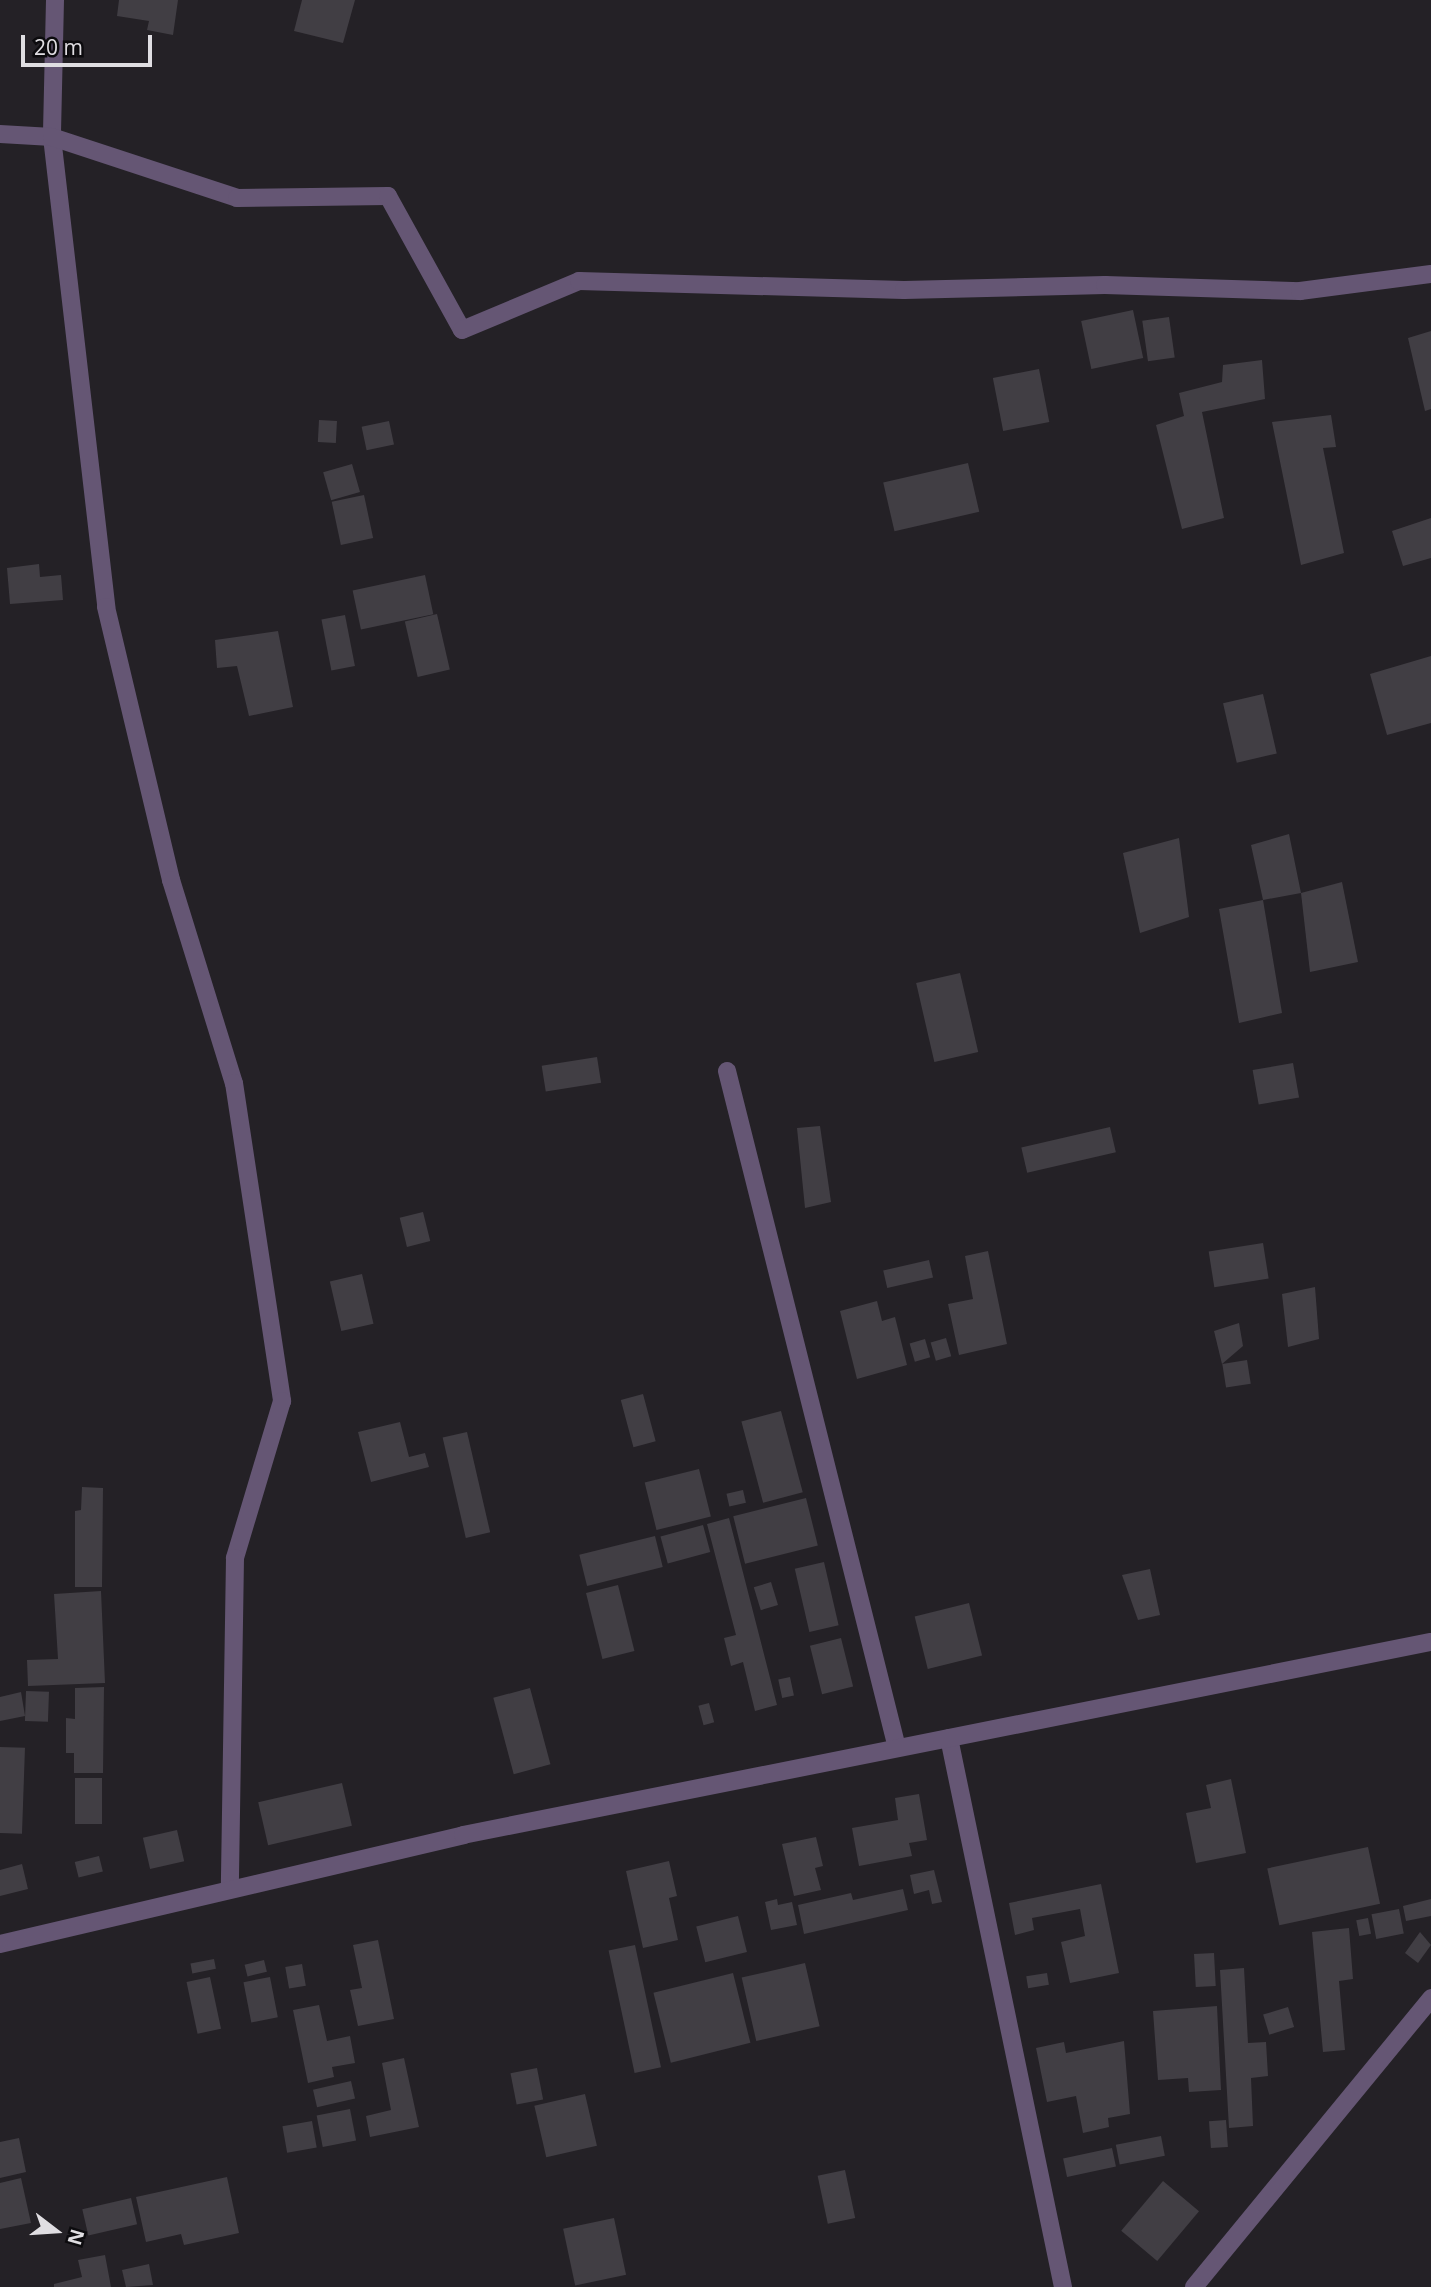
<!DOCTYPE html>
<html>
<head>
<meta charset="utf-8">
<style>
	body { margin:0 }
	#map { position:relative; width:1431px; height:2287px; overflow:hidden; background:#242126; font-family:"Open Sans",sans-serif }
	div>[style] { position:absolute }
	.building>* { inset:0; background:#413e44; transform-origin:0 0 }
	.minor>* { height:18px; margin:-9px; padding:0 9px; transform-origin:9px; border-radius:9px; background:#655674 }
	span { translate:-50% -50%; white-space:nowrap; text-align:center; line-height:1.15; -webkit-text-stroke:7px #0c0b0e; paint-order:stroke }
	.north { position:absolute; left:21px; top:2196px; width:70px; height:70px; -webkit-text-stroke:5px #0c0b0e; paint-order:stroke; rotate:107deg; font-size:19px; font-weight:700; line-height:28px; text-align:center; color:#e0dee2 }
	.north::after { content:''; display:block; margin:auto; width:24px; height:32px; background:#e0dee2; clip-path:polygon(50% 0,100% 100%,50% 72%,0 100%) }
	.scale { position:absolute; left:21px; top:35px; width:131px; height:32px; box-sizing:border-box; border:4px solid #e0dee2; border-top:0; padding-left:9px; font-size:21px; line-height:24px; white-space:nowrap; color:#e0dee2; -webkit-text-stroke:5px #0c0b0e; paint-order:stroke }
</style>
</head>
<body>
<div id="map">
	<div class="building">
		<i style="clip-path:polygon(119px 0,178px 0,173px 35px,147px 30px,149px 21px,117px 16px)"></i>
		<i style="clip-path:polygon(302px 0,355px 0,343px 43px,294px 31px)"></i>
		<i style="left:1133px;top:310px;width:49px;height:53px;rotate:78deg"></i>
		<i style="left:1169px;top:317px;width:41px;height:27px;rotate:82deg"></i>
		<i style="clip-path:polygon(1431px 331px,1431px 409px,1425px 411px,1408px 338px)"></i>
		<i style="clip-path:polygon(1262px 360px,1265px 399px,1202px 412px,1224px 518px,1182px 529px,1156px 425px,1184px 416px,1179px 393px,1222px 382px,1223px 365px)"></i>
		<i style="left:1039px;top:369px;width:54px;height:47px;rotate:79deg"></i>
		<i style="clip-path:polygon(1331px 415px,1336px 447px,1323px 448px,1344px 553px,1301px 565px,1272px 422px)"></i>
		<i style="left:319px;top:420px;width:18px;height:22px;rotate:3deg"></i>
		<i style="left:389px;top:421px;width:24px;height:28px;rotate:78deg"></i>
		<i style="left:968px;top:463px;width:50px;height:87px;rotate:77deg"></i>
		<i style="left:352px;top:464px;width:29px;height:30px;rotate:74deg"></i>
		<i style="left:364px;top:495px;width:44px;height:33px;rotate:78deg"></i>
		<i style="clip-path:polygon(1431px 518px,1431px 558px,1403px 566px,1392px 531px)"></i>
		<i style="clip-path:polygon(39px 564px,40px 577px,61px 575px,63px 600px,10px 604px,7px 568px)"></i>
		<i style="left:425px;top:575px;width:40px;height:74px;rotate:78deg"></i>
		<i style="left:437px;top:614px;width:57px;height:33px;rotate:77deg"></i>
		<i style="left:345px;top:615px;width:52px;height:24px;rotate:79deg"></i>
		<i style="clip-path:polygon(278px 631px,293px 707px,249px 716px,237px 666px,217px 668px,215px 640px)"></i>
		<i style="clip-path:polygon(1431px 656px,1431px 723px,1387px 735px,1370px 674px)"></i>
		<i style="left:1263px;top:694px;width:61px;height:41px;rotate:77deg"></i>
		<i style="clip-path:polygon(1289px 834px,1301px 893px,1263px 900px,1282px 1013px,1239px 1023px,1219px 909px,1263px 900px,1251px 845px)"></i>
		<i style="clip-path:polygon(1179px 838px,1189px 917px,1140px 933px,1123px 853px)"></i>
		<i style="clip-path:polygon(1342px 882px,1358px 962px,1310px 972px,1301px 893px)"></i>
		<i style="left:960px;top:973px;width:81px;height:45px;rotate:77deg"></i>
		<i style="left:597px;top:1057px;width:26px;height:56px;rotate:81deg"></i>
		<i style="left:1293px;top:1063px;width:35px;height:41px;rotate:80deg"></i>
		<i style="clip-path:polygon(820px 1126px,831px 1202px,805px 1208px,797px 1128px)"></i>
		<i style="left:1110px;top:1127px;width:26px;height:91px;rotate:77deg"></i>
		<i style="left:423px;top:1212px;width:30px;height:24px;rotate:76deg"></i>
		<i style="left:1263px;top:1243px;width:36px;height:55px;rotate:81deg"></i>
		<i style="clip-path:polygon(988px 1251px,1007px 1344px,959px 1355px,948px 1304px,973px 1299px,965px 1256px)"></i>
		<i style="left:929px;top:1260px;width:18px;height:47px;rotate:77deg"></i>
		<i style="left:362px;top:1274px;width:51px;height:33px;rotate:77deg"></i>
		<i style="clip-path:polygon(1315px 1287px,1319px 1339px,1288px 1347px,1282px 1294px)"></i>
		<i style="clip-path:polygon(877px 1301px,882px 1321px,895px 1317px,907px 1365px,857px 1379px,840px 1311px)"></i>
		<i style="clip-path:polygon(1239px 1323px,1243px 1346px,1222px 1364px,1214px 1331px)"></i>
		<i style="left:946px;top:1338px;width:19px;height:16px;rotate:74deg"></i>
		<i style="left:925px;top:1339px;width:19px;height:16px;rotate:74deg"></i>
		<i style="left:1247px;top:1360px;width:24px;height:25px;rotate:81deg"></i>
		<i style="left:643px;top:1394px;width:49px;height:23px;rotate:75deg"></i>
		<i style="left:781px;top:1411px;width:84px;height:41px;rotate:75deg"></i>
		<i style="clip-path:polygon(400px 1422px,409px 1457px,425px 1453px,429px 1467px,371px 1482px,358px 1432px)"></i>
		<i style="left:467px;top:1432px;width:103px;height:25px;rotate:77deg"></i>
		<i style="left:699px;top:1469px;width:49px;height:56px;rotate:76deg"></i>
		<i style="clip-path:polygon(82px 1487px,103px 1488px,102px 1587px,75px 1587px,75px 1511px,81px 1510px)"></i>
		<i style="left:743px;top:1490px;width:13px;height:17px;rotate:77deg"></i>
		<i style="left:806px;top:1498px;width:49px;height:75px;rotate:76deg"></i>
		<i style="clip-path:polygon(729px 1518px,777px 1705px,755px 1711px,743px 1662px,731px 1666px,724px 1638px,736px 1635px,707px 1524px)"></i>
		<i style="left:703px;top:1525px;width:28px;height:44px;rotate:75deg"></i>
		<i style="left:655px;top:1536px;width:32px;height:78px;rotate:76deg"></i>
		<i style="left:824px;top:1562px;width:65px;height:30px;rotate:77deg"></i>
		<i style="clip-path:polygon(1150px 1569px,1160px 1615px,1138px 1620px,1122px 1575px)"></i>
		<i style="left:771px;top:1582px;width:24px;height:18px;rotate:73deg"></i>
		<i style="left:618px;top:1585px;width:68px;height:33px;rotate:76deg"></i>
		<i style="clip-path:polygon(101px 1591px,105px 1683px,28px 1686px,27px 1660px,58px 1659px,54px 1594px)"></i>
		<i style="left:969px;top:1603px;width:54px;height:56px;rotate:76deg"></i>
		<i style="left:841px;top:1638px;width:50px;height:32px;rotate:76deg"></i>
		<i style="left:790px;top:1677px;width:19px;height:12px;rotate:78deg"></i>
		<i style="clip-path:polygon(104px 1687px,103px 1773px,74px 1773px,74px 1753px,66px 1753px,66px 1718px,75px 1719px,75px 1688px)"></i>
		<i style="left:530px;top:1688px;width:79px;height:38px;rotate:75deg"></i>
		<i style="left:26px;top:1691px;width:23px;height:30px;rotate:2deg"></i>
		<i style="clip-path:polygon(21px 1692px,25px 1716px,0 1721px,0 1697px)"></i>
		<i style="left:709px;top:1703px;width:20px;height:11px;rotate:75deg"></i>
		<i style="left:0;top:1747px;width:25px;height:86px;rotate:2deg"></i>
		<i style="left:75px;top:1778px;width:27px;height:46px"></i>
		<i style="clip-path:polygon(1231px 1779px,1246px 1853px,1196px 1863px,1186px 1813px,1211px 1808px,1206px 1785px)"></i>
		<i style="left:342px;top:1783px;width:44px;height:86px;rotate:77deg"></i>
		<i style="clip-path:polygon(919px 1794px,927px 1840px,909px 1843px,912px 1856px,859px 1866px,852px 1828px,898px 1820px,895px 1798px)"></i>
		<i style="left:177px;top:1830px;width:32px;height:35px;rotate:77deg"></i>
		<i style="clip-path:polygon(816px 1837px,823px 1866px,815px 1868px,821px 1890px,794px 1896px,782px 1844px)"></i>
		<i style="left:1368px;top:1847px;width:58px;height:103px;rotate:78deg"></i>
		<i style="left:99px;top:1856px;width:16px;height:25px;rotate:76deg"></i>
		<i style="clip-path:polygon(669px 1861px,677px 1896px,669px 1898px,678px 1940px,643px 1948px,626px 1871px)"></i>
		<i style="clip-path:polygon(22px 1864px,28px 1889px,0 1896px,0 1870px)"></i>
		<i style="clip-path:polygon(934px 1870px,942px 1902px,932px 1904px,929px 1890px,914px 1894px,910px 1875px)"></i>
		<i style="clip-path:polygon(1101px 1884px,1119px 1973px,1070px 1983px,1061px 1942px,1085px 1936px,1080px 1909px,1032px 1918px,1034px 1930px,1015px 1935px,1009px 1903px)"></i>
		<i style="clip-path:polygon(903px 1889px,908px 1910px,804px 1934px,798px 1905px,851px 1893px,853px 1900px)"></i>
		<i style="clip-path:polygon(777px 1899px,778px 1905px,792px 1902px,797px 1925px,771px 1930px,765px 1902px)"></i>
		<i style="clip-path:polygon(1431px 1899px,1431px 1916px,1406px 1921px,1403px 1906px)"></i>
		<i style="left:1399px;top:1909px;width:25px;height:28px;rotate:79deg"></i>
		<i style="left:738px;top:1916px;width:37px;height:43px;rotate:76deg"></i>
		<i style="left:1368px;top:1918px;width:16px;height:12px;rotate:79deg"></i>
		<i style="clip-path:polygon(1349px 1928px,1353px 1979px,1339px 1981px,1345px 2050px,1323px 2052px,1312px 1932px)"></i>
		<i style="clip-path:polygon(1420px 1932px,1431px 1945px,1418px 1963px,1405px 1953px)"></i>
		<i style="clip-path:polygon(378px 1940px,394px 2019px,358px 2026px,350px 1990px,362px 1988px,353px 1945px)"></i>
		<i style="left:635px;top:1945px;width:125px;height:27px;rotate:78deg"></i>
		<i style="left:1214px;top:1953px;width:33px;height:20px;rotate:87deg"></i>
		<i style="left:214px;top:1959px;width:10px;height:24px;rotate:79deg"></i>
		<i style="left:264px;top:1960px;width:12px;height:20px;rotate:76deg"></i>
		<i style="left:805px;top:1963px;width:65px;height:65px;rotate:77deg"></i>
		<i style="left:302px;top:1964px;width:22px;height:17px;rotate:80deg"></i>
		<i style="clip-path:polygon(1244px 1968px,1248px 2043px,1266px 2042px,1268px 2076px,1251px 2078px,1253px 2126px,1229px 2128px,1220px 1970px)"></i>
		<i style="left:733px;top:1973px;width:72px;height:82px;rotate:76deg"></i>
		<i style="left:1047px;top:1973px;width:12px;height:21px;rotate:81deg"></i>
		<i style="left:210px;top:1977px;width:53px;height:24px;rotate:78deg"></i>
		<i style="left:270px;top:1977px;width:41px;height:27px;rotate:79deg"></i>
		<i style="clip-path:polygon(319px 2005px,327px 2041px,350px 2036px,355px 2063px,332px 2067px,334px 2077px,308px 2083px,293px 2010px)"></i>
		<i style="clip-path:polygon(1217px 2006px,1221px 2090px,1189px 2092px,1188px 2078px,1158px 2080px,1153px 2011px)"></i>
		<i style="left:1288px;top:2007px;width:21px;height:26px;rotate:73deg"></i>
		<i style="clip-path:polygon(1124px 2041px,1130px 2114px,1108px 2118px,1109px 2127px,1083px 2133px,1076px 2096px,1047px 2102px,1036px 2048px,1064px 2042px,1066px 2053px)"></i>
		<i style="clip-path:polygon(404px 2058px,419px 2127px,370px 2137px,366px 2116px,391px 2110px,382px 2063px)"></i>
		<i style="left:537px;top:2068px;width:32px;height:27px;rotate:79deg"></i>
		<i style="left:351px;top:2081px;width:18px;height:39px;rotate:77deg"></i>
		<i style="left:585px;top:2094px;width:53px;height:52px;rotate:77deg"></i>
		<i style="left:350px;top:2109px;width:32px;height:34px;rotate:79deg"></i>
		<i style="left:1226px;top:2120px;width:27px;height:17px;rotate:86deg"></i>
		<i style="left:312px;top:2121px;width:27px;height:30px;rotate:80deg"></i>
		<i style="left:1161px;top:2136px;width:20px;height:46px;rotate:79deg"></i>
		<i style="clip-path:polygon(19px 2138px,26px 2172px,0 2178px,0 2142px)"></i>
		<i style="left:1112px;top:2148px;width:19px;height:50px;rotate:78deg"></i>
		<i style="left:845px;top:2170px;width:49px;height:28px;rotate:78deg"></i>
		<i style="clip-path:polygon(227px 2177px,239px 2233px,184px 2245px,181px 2234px,146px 2242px,136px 2197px)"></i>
		<i style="clip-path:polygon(21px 2178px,31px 2223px,0 2229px,0 2183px)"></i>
		<i style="left:1163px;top:2181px;width:47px;height:65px;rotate:40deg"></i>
		<i style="left:131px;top:2198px;width:27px;height:50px;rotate:77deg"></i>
		<i style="left:614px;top:2218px;width:58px;height:52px;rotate:78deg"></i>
		<i style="clip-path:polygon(105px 2255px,111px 2287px,54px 2287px,54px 2284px,82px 2277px,78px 2260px)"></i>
		<i style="clip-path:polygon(149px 2264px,153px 2285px,126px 2287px,122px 2270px)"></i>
	</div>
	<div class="minor">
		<i style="left:55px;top:0;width:137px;rotate:91.3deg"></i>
		<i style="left:52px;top:137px;width:473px;rotate:83.4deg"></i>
		<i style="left:106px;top:607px;width:281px;rotate:76.6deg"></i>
		<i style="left:171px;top:880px;width:213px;rotate:72.8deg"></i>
		<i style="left:234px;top:1083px;width:322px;rotate:81.4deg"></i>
		<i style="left:282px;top:1401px;width:164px;rotate:106.7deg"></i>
		<i style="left:235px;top:1558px;width:329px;rotate:90.9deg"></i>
		<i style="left:0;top:134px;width:52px;rotate:3.3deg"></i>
		<i style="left:52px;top:137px;width:195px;rotate:18.2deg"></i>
		<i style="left:237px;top:198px;width:151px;rotate:-0.8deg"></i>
		<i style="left:388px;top:196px;width:153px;rotate:61.1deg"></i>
		<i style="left:462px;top:330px;width:127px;rotate:-22.7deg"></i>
		<i style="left:579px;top:281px;width:325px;rotate:1.6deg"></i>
		<i style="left:904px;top:290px;width:201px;rotate:-1.4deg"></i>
		<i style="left:1105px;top:285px;width:195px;rotate:1.8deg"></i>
		<i style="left:1300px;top:291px;width:132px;rotate:-7.4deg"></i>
		<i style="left:727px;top:1071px;width:698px;rotate:75.9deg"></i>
		<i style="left:949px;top:1738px;width:561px;rotate:78.27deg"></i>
		<i style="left:0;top:1944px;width:476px;rotate:-13.2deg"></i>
		<i style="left:463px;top:1835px;width:987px;rotate:-11.28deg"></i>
		<i style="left:1194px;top:2287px;width:374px;rotate:-50.6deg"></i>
	</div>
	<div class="north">N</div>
	<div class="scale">20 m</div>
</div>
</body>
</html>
